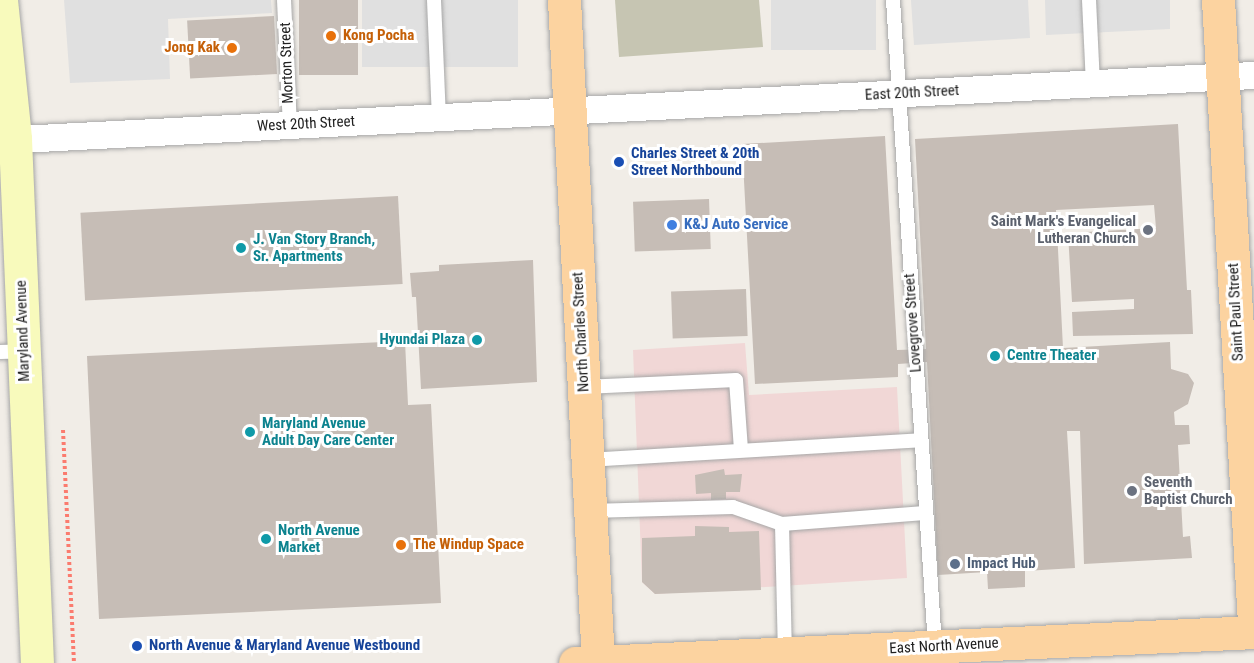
<!DOCTYPE html>
<html>
<head>
<meta charset="utf-8">
<style>
	body { margin:0 }
	#map { position:relative; width:1254px; height:663px; overflow:hidden; background:#f1ede7; font-family:"Roboto Condensed",sans-serif }
	div>[style] { position:absolute }
	.commercial>* { inset:0; background:#f1d7d6 }
	.construction>* { inset:0; background:#c6c5b2 }
	.parking>* { inset:0; background:#e0e0e0; transform-origin:0 0 }
	.building>* { inset:0; background:#c6bdb6; transform-origin:0 0 }
	.path>* { height:4px; margin-top:-2px; transform-origin:0; background:repeating-linear-gradient(90deg,#fb7b6e 0 3px,transparent 0 6px) }
	.roads { filter:drop-shadow(0 0 2px #a7a7a7) drop-shadow(0 0 2px #a7a7a7) }
	.lane>* { height:14px; margin:-7px; padding:0 7px; transform-origin:7px; border-radius:7px; background:#fff }
	.street>* { height:27px; margin:-13.5px; padding:0 13.5px; transform-origin:13.5px; border-radius:13.5px; background:#fff }
	.secondary>* { height:33px; margin:-16.5px; padding:0 16.5px; transform-origin:16.5px; border-radius:16.5px; background:#f8fabc }
	.primary>* { height:33px; margin:-16.5px; padding:0 16.5px; transform-origin:16.5px; border-radius:16.5px; background:#fcd3a0 }
	.dots>* { width:16px; height:16px; translate:-50% -50%; box-sizing:border-box; border:3px solid #fff; border-radius:50% }
	span { translate:-50% -50%; white-space:nowrap; text-align:center; line-height:1.15; -webkit-text-stroke:6px #fff; paint-order:stroke }
	.food-label { font-size:15px; color:#c56008; font-weight:700 }
	.left { translate:0 -50%; text-align:left }
	.right { translate:-100% -50%; text-align:right }
	.street-label { font-size:15px; color:#202020 }
	.transit-label { font-size:15px; color:#164399; font-weight:700 }
	.worship-label { font-size:15px; color:#5b616d; font-weight:700 }
	.shop-label { font-size:15px; color:#366cbe; font-weight:700 }
	.culture-label { font-size:15px; color:#0d838f; font-weight:700 }
	.service-label { font-size:15px; color:#4e5e75; font-weight:700 }
</style>
</head>
<body>
<div id="map">
	<div class="commercial">
		<i style="clip-path:polygon(745px 343px,749px 395px,897px 387px,907px 578px,655px 594px,642px 582px,633px 350px)"></i>
	</div>
	<div class="construction">
		<i style="clip-path:polygon(615px 0,759px 0,763px 47px,619px 57px)"></i>
	</div>
	<div class="parking">
		<i style="clip-path:polygon(64px 0,271px 0,272px 13px,168px 19px,170px 79px,70px 83px)"></i>
		<i style="left:362px;top:0;width:156px;height:67px"></i>
		<i style="left:771px;top:0;width:105px;height:50px"></i>
		<i style="clip-path:polygon(911px 0,1028px 0,1030px 38px,914px 45px)"></i>
		<i style="clip-path:polygon(1045px 0,1170px 0,1170px 29px,1046px 35px)"></i>
	</div>
	<div class="building">
		<i style="left:299px;top:0;width:59px;height:75px"></i>
		<i style="left:274px;top:16px;width:58px;height:87px;rotate:87deg"></i>
		<i style="clip-path:polygon(1178px 124px,1187px 290px,1191px 290px,1193px 334px,1073px 336px,1072px 312px,1134px 309px,1134px 299px,1072px 302px,1068px 233px,1156px 228px,1154px 205px,1056px 210px,1063px 348px,1170px 342px,1171px 369px,1188px 374px,1194px 383px,1188px 404px,1174px 412px,1175px 425px,1189px 425px,1190px 444px,1178px 445px,1183px 537px,1190px 536px,1192px 558px,1084px 564px,1080px 431px,1067px 431px,1075px 568px,1025px 571px,1025px 587px,988px 589px,987px 572px,938px 575px,927px 362px,898px 364px,898px 377px,755px 384px,742px 144px,885px 136px,897px 350px,926px 349px,915px 139px)"></i>
		<i style="left:398px;top:196px;width:88px;height:318px;rotate:87deg"></i>
		<i style="left:709px;top:199px;width:50px;height:76px;rotate:88deg"></i>
		<i style="clip-path:polygon(533px 260px,537px 382px,421px 389px,416px 297px,412px 297px,410px 273px,439px 271px,439px 265px)"></i>
		<i style="left:746px;top:289px;width:47px;height:75px;rotate:88deg"></i>
		<i style="clip-path:polygon(405px 341px,408px 405px,431px 404px,441px 603px,99px 619px,87px 356px)"></i>
		<i style="clip-path:polygon(724px 469px,725px 475px,742px 474px,740px 492px,726px 492px,726px 499px,711px 500px,711px 493px,696px 494px,695px 475px)"></i>
		<i style="clip-path:polygon(695px 526px,729px 527px,729px 532px,759px 531px,761px 590px,655px 594px,642px 582px,642px 538px,695px 536px)"></i>
	</div>
	<div class="path">
		<i style="left:63px;top:430px;width:233px;rotate:87.3deg"></i>
	</div>
	<div class="roads">
		<div class="lane">
			<i style="left:284px;top:0;width:125px;rotate:87.3deg"></i>
			<i style="left:434px;top:0;width:117px;rotate:87.6deg"></i>
			<i style="left:893px;top:0;width:647px;rotate:86.28deg"></i>
			<i style="left:1089px;top:0;width:84px;rotate:87.3deg"></i>
			<i style="left:0;top:352px;width:24px;rotate:-2deg"></i>
			<i style="left:584px;top:387px;width:152px;rotate:-2.6deg"></i>
			<i style="left:736px;top:380px;width:70px;rotate:85.9deg"></i>
			<i style="left:587px;top:460px;width:334px;rotate:-3.4deg"></i>
			<i style="left:590px;top:511px;width:143px;rotate:-1.6deg"></i>
			<i style="left:733px;top:507px;width:52px;rotate:19.1deg"></i>
			<i style="left:782px;top:524px;width:143px;rotate:-4.4deg"></i>
			<i style="left:782px;top:524px;width:130px;rotate:88.7deg"></i>
		</div>
		<div class="street">
			<i style="left:0;top:140px;width:1256px;rotate:-2.97deg"></i>
		</div>
		<div class="secondary">
			<i style="left:1px;top:0;width:140px;rotate:84.2deg"></i>
			<i style="left:15px;top:139px;width:524px;rotate:87.6deg"></i>
		</div>
		<div class="primary">
			<i style="left:564px;top:0;width:664px;rotate:87.06deg"></i>
			<i style="left:1218px;top:0;width:624px;rotate:86.69deg"></i>
			<i style="left:575px;top:663px;width:680px;rotate:-2.61deg"></i>
		</div>
	</div>
	<div class="dots">
		<i style="left:331px;top:36px;background:#e8710a"></i>
		<i style="left:232px;top:48px;background:#e8710a"></i>
		<i style="left:619px;top:162px;background:#1a4fb4"></i>
		<i style="left:672px;top:225px;background:#3f7fe0"></i>
		<i style="left:1148px;top:230px;background:#6b7280"></i>
		<i style="left:241px;top:248px;background:#0f9aa8"></i>
		<i style="left:477px;top:340px;background:#0f9aa8"></i>
		<i style="left:995px;top:356px;background:#0f9aa8"></i>
		<i style="left:250px;top:432px;background:#0f9aa8"></i>
		<i style="left:1132px;top:491px;background:#6b7280"></i>
		<i style="left:266px;top:539px;background:#0f9aa8"></i>
		<i style="left:401px;top:545px;background:#e8710a"></i>
		<i style="left:955px;top:564px;background:#5c6f8a"></i>
		<i style="left:137px;top:646px;background:#1a4fb4"></i>
	</div>
	<div class="food-label">
		<span class="left" style="left:343px;top:36px">Kong Pocha</span>
		<span class="right" style="left:220px;top:48px">Jong Kak</span>
		<span class="left" style="left:413px;top:545px">The Windup Space</span>
	</div>
	<div class="street-label">
		<span style="left:287px;top:63px;rotate:-92deg">Morton Street</span>
		<span style="left:912px;top:93px;rotate:-3deg">East 20th Street</span>
		<span style="left:306px;top:124px;rotate:-3deg">West 20th Street</span>
		<span style="left:1236px;top:312px;rotate:-93deg">Saint Paul Street</span>
		<span style="left:913px;top:323px;rotate:-94deg">Lovegrove Street</span>
		<span style="left:23px;top:331px;rotate:-92deg">Maryland Avenue</span>
		<span style="left:581px;top:332px;rotate:-93deg">North Charles Street</span>
		<span style="left:944px;top:646px;rotate:-3deg">East North Avenue</span>
	</div>
	<div class="transit-label">
		<span class="left" style="left:631px;top:162px">Charles Street &amp; 20th<br>Street Northbound</span>
		<span class="left" style="left:149px;top:646px">North Avenue &amp; Maryland Avenue Westbound</span>
	</div>
	<div class="worship-label">
		<span class="right" style="left:1136px;top:230px">Saint Mark's Evangelical<br>Lutheran Church</span>
		<span class="left" style="left:1144px;top:491px">Seventh<br>Baptist Church</span>
	</div>
	<div class="shop-label">
		<span class="left" style="left:684px;top:225px">K&amp;J Auto Service</span>
	</div>
	<div class="culture-label">
		<span class="left" style="left:253px;top:248px">J. Van Story Branch,<br>Sr. Apartments</span>
		<span class="right" style="left:465px;top:340px">Hyundai Plaza</span>
		<span class="left" style="left:1007px;top:356px">Centre Theater</span>
		<span class="left" style="left:262px;top:432px">Maryland Avenue<br>Adult Day Care Center</span>
		<span class="left" style="left:278px;top:539px">North Avenue<br>Market</span>
	</div>
	<div class="service-label">
		<span class="left" style="left:967px;top:564px">Impact Hub</span>
	</div>
</div>
</body>
</html>
